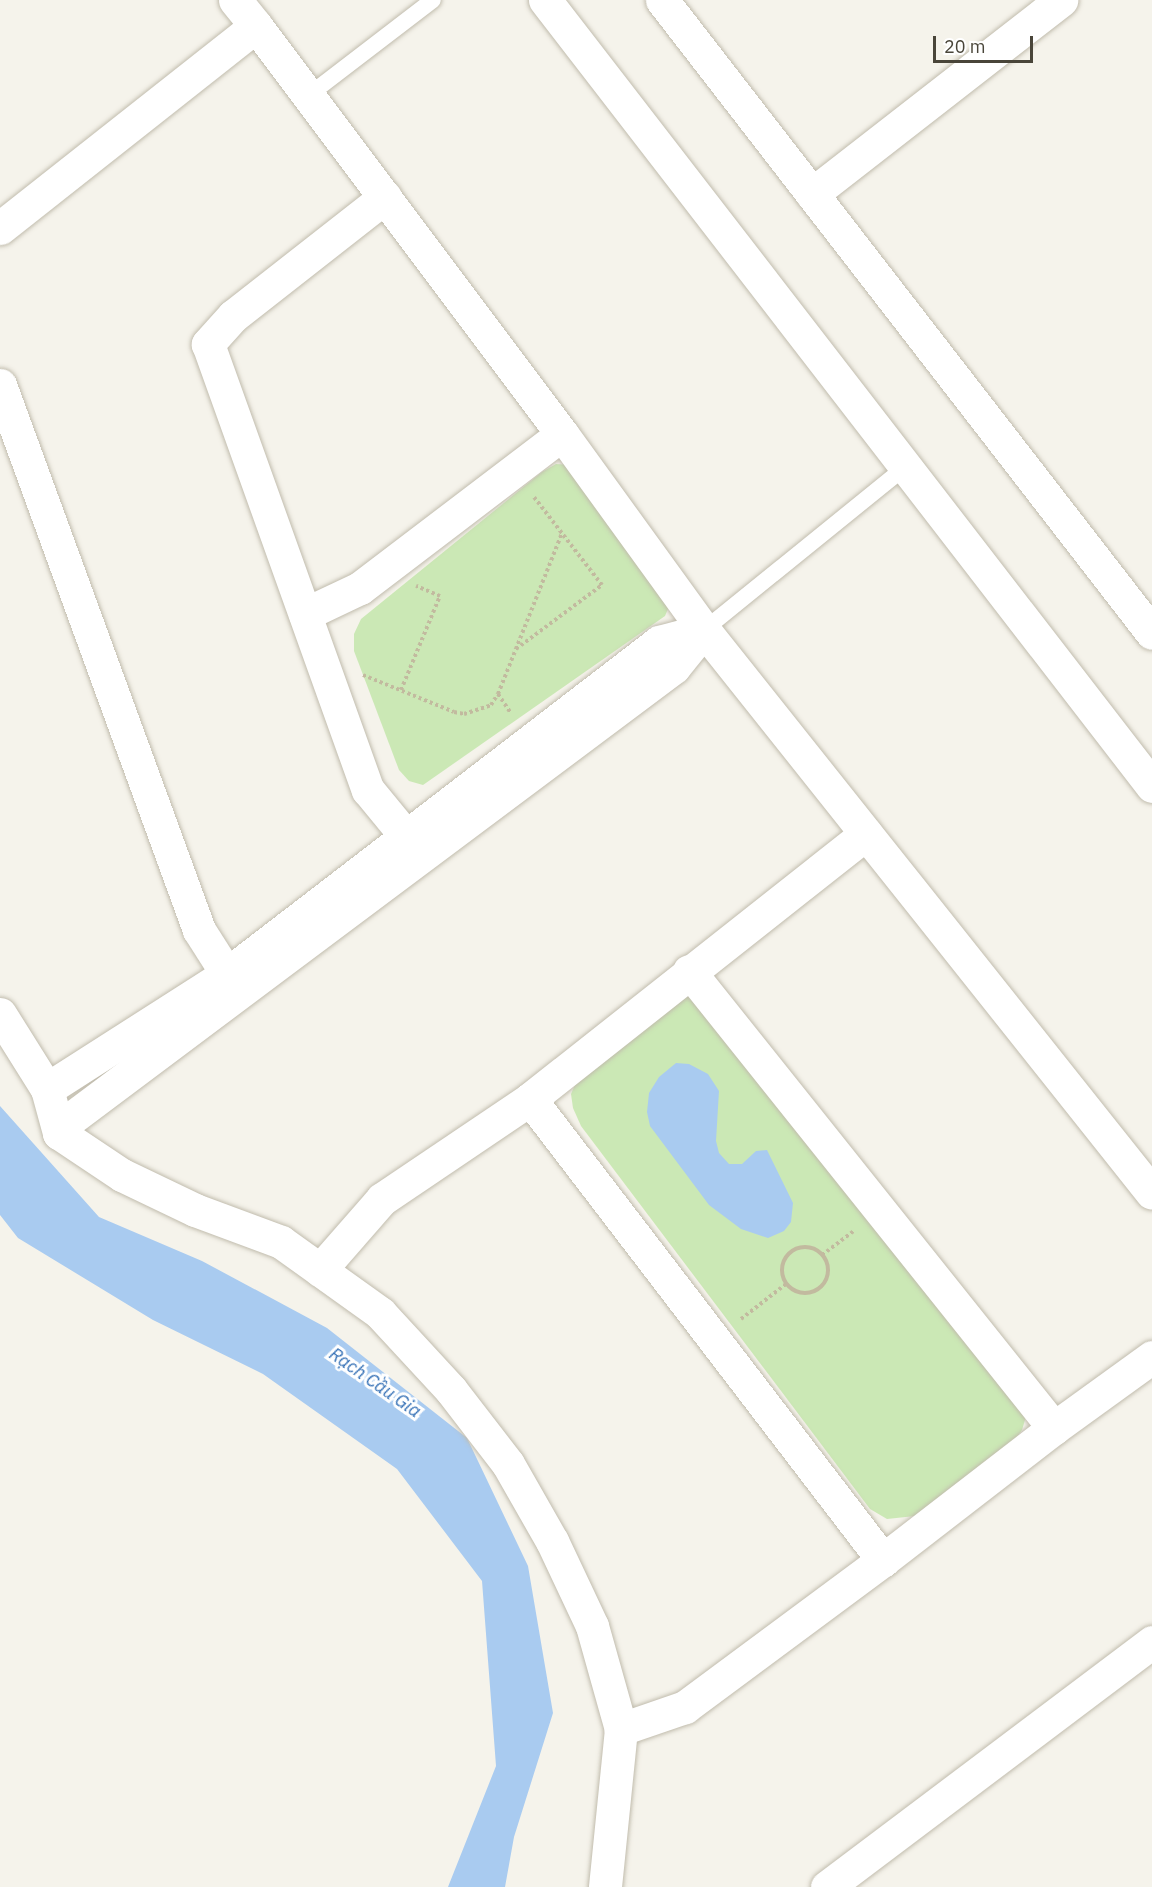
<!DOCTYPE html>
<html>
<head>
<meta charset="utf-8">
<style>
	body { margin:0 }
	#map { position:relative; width:1152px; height:1887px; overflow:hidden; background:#f5f3eb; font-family:"IBM Plex Sans",sans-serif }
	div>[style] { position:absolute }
	.green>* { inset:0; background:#cbe8b5 }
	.water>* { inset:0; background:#a9cbf0 }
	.path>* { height:4px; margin-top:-2px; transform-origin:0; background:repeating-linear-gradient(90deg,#c2ba9f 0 3px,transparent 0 6px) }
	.path>.ring { margin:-2px; padding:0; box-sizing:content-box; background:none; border:4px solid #c2ba9f; border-radius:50% }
	.roads { filter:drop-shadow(0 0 2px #c1bcad) drop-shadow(0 0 2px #c1bcad) }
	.service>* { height:16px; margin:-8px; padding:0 8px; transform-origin:8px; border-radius:8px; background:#fff }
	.minor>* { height:33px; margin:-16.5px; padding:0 16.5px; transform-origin:16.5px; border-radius:16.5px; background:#fff }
	.tertiary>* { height:33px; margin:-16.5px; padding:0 16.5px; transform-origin:16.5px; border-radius:16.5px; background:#fff }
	span { translate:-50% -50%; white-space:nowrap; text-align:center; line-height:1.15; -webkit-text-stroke:6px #fff; paint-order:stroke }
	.water-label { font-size:18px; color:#336fb5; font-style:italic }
	.scale { position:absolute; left:933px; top:36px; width:100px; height:27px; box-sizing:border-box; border:3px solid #494539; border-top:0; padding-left:8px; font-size:18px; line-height:21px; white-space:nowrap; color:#494539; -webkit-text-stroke:4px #fff; paint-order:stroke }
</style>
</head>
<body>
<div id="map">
	<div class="green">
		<i style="clip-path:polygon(556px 464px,572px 465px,670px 604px,665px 616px,423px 785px,409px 781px,399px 770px,354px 651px,354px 634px,361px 619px,542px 472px)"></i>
		<i style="clip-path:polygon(689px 995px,1027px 1413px,1022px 1430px,1014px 1441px,915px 1516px,887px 1519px,870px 1509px,581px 1126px,573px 1108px,571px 1094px,578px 1078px,677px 1001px)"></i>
	</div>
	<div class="water">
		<i style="clip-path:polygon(676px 1063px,689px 1064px,708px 1074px,719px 1091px,716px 1141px,719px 1153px,729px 1164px,742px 1164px,756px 1151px,767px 1150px,793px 1203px,791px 1222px,784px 1231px,768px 1238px,741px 1229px,709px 1205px,650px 1126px,647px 1112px,649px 1093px,659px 1077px)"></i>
		<i style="clip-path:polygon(0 1106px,99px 1217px,202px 1261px,327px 1328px,467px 1438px,528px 1566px,553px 1713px,514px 1837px,505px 1887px,448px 1887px,496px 1766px,482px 1581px,397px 1469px,263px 1374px,153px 1320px,18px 1238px,0 1215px)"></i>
	</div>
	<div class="path">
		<i style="left:516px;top:649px;width:107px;rotate:-36.7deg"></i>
		<i style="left:602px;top:585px;width:111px;rotate:-127.7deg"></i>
		<i style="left:363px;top:675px;width:98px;rotate:22.1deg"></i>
		<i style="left:454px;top:712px;width:10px;rotate:11deg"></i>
		<i style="left:464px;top:714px;width:28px;rotate:-18deg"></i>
		<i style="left:491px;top:705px;width:13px;rotate:-58deg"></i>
		<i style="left:498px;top:694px;width:173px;rotate:-68.3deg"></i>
		<i style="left:401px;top:690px;width:102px;rotate:-67.5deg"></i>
		<i style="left:440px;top:596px;width:26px;rotate:-157deg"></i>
		<i style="left:498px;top:694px;width:23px;rotate:56deg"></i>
		<i class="ring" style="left:782px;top:1247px;width:42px;height:42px"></i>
		<i style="left:822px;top:1255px;width:41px;rotate:-37.1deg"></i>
		<i style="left:741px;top:1319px;width:57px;rotate:-37.9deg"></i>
	</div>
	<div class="roads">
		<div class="service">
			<i style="left:309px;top:95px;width:156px;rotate:-37.5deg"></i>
			<i style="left:704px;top:630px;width:259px;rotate:-39deg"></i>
		</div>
		<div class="minor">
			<i style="left:235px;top:0;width:33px;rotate:51deg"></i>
			<i style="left:545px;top:0;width:993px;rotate:52.32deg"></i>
			<i style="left:812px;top:194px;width:316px;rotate:-37.9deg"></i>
			<i style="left:385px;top:197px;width:193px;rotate:141.9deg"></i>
			<i style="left:233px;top:316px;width:38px;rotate:132deg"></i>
			<i style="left:208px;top:344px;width:474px;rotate:70.3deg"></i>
			<i style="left:368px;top:790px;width:58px;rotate:50.6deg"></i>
			<i style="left:0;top:228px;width:326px;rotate:-38.3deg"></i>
			<i style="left:256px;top:26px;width:510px;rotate:53.13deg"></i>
			<i style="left:562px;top:434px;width:242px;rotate:54.1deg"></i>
			<i style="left:704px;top:630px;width:719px;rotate:51.49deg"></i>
			<i style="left:0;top:385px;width:580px;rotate:69.94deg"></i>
			<i style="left:199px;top:930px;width:52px;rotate:57.5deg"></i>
			<i style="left:305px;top:614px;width:61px;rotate:-25.3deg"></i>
			<i style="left:360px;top:588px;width:254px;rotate:-37.3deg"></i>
			<i style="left:689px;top:971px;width:585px;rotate:51.39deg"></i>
			<i style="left:0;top:1014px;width:89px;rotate:57.9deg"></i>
			<i style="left:47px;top:1089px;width:46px;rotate:74.7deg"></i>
			<i style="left:59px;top:1133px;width:76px;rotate:33.7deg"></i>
			<i style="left:122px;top:1175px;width:81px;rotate:25.6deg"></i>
			<i style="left:195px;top:1210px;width:92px;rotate:20.4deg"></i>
			<i style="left:281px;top:1242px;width:122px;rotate:35.6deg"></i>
			<i style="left:380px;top:1313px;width:105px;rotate:47.3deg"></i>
			<i style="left:451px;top:1390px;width:93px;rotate:52.4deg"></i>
			<i style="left:508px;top:1464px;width:89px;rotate:60.3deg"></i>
			<i style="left:552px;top:1541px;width:94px;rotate:64.8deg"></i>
			<i style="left:592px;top:1626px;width:107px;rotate:74.3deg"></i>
			<i style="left:621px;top:1729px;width:159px;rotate:95.8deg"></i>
			<i style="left:47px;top:1089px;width:214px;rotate:-32.6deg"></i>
			<i style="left:227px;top:974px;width:545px;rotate:-37.54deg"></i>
			<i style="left:659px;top:642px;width:47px;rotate:-14.9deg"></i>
			<i style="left:530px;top:1099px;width:428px;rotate:-38.3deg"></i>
			<i style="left:59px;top:1133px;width:16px;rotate:-52deg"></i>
			<i style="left:69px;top:1120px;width:756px;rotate:-36.82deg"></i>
			<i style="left:674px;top:667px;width:48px;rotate:-51deg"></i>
			<i style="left:320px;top:1270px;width:94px;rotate:-48.9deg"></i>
			<i style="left:382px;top:1199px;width:179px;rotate:-34deg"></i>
			<i style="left:530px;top:1099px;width:581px;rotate:52.56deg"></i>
			<i style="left:883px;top:1560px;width:247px;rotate:143.4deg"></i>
			<i style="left:685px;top:1707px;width:68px;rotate:161deg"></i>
			<i style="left:883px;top:1560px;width:216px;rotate:-37.7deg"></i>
			<i style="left:1054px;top:1428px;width:121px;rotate:-35.9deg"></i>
			<i style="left:827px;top:1887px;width:407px;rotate:-37deg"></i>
		</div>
		<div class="tertiary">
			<i style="left:662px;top:0;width:800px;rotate:52.26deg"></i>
		</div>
	</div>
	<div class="water-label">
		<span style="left:375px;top:1383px;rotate:35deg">Rạch Cầu Gia</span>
	</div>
	<div class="scale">20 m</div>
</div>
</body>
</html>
